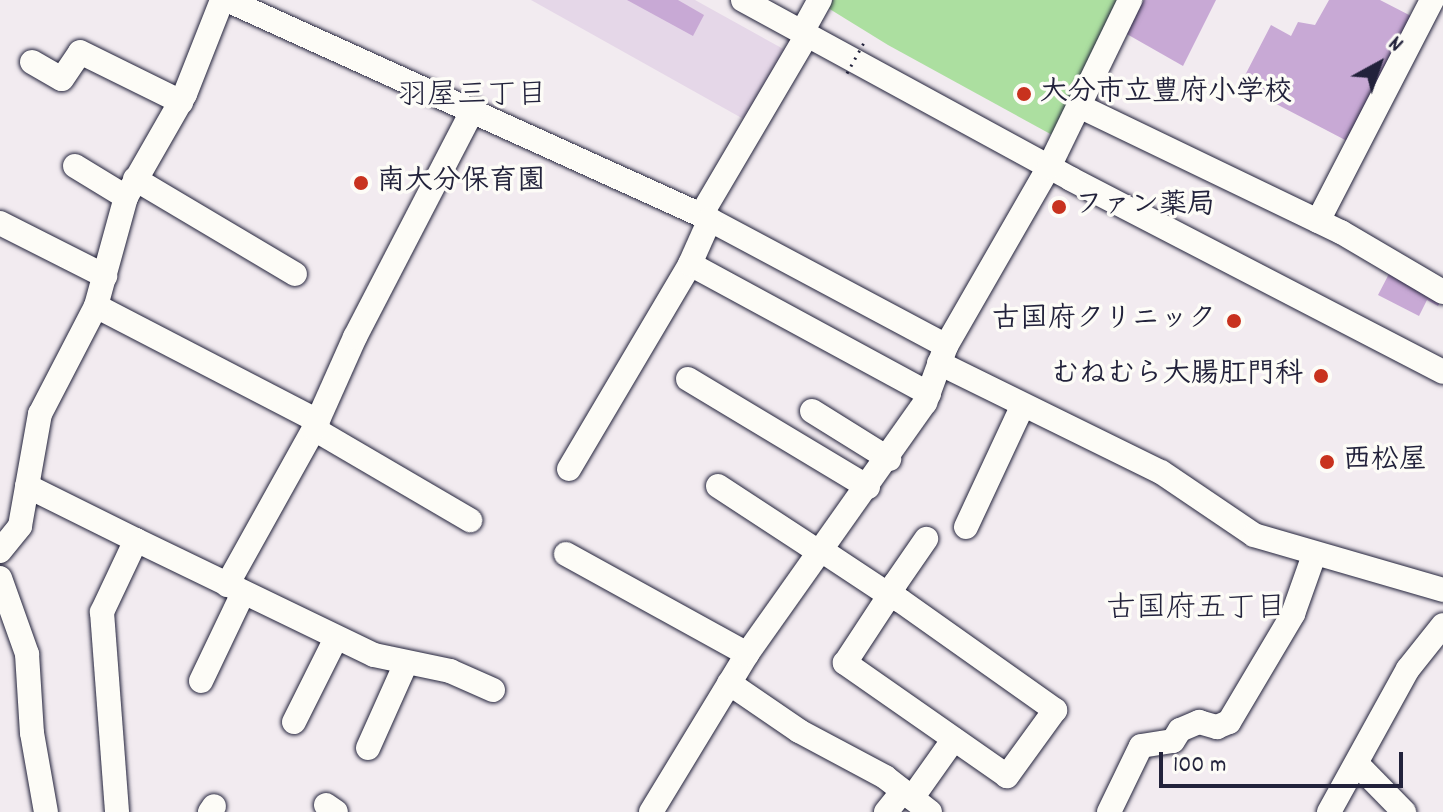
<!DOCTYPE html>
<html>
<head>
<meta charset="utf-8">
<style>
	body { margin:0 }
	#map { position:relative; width:1443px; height:812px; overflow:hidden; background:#f2ebf0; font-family:Dekko,"Klee One",sans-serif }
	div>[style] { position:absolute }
	.built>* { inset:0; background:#e5d7e8 }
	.green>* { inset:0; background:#acdfa0 }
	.building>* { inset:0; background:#c8a9d5 }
	.roads { filter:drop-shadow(0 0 2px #22223b) drop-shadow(0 0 2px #22223b) }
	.minor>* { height:24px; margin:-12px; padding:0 12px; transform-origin:12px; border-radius:12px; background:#fdfcf7 }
	.path-bridge>* { height:3px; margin-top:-1.5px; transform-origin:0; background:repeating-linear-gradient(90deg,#22223b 0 2px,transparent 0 8px) }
	.dots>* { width:22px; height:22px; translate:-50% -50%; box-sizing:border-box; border:4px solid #fdfcf7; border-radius:50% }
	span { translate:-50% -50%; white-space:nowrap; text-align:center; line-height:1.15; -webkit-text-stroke:7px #fdfcf7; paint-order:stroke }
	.poi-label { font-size:28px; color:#22223b; font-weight:700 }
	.left { translate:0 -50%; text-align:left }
	.right { translate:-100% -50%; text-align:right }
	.neighbourhood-label { font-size:30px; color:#22223b }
	.north { position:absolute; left:1339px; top:24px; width:80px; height:80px; -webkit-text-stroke:6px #fdfcf7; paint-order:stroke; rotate:40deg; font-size:22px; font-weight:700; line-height:32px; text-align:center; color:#22223b }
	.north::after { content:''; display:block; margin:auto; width:28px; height:36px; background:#22223b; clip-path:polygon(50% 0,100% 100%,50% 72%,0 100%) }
	.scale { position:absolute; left:1159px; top:752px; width:244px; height:36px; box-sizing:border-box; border:4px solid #22223b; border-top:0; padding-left:10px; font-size:24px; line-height:28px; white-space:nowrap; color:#22223b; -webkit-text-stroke:6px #fdfcf7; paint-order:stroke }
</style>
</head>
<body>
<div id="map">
	<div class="built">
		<i style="clip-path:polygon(531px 0,695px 0,787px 51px,747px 121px)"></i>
	</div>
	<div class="green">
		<i style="clip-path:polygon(833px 0,1123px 0,1054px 136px,888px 45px,828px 8px)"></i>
	</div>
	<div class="building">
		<i style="clip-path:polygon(627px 0,678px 0,704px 15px,693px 36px)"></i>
		<i style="clip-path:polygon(1144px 0,1216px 0,1183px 66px,1125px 33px)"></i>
		<i style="clip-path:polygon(1329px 0,1380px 0,1413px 17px,1349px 142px,1240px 85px,1271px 25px,1291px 36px,1298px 22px,1315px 25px)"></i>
		<i style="clip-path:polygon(1391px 270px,1443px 297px,1438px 306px,1427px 300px,1419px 316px,1378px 295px)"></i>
	</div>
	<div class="roads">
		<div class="minor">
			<i style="left:227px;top:0;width:520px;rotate:24.4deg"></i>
			<i style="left:701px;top:215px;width:278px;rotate:28.1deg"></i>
			<i style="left:743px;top:0;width:374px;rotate:28.6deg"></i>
			<i style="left:1071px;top:179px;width:419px;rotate:27.4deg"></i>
			<i style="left:802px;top:32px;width:37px;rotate:-61deg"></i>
			<i style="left:32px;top:62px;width:34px;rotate:30deg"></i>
			<i style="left:62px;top:79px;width:32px;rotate:-56deg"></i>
			<i style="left:80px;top:52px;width:113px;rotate:26.3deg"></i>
			<i style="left:1079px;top:106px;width:291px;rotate:25.7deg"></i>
			<i style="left:1341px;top:232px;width:118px;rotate:30.5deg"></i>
			<i style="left:75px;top:166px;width:60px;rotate:31.3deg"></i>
			<i style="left:135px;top:179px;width:186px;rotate:30.7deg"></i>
			<i style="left:701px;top:215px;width:209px;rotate:-59.5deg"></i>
			<i style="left:1318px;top:221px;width:249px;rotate:-62.7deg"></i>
			<i style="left:0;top:223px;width:118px;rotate:26.8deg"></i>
			<i style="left:690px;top:264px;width:272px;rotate:28.5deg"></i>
			<i style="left:96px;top:306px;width:250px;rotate:27.4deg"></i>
			<i style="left:939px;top:363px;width:247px;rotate:26.2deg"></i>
			<i style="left:1161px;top:472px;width:112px;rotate:34.1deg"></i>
			<i style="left:1254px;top:535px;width:197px;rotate:16.2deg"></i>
			<i style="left:688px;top:379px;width:210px;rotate:31deg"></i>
			<i style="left:812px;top:411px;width:91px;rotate:31.9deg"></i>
			<i style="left:314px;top:429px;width:181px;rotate:30.3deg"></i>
			<i style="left:569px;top:469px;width:238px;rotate:-59.4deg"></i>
			<i style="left:690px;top:264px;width:49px;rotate:-66deg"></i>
			<i style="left:27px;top:486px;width:122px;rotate:26.4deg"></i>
			<i style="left:136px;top:540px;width:80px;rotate:115.3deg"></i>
			<i style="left:102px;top:612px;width:201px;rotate:85.7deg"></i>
			<i style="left:718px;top:486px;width:121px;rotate:33.2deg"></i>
			<i style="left:966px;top:527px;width:132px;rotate:-65deg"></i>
			<i style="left:136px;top:540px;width:264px;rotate:25.8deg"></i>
			<i style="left:374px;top:655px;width:78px;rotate:11.9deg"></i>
			<i style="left:450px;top:671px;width:47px;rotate:23.8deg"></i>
			<i style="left:821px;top:550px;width:82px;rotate:33.5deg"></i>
			<i style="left:889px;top:595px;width:13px;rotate:27deg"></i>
			<i style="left:901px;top:601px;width:189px;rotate:35.3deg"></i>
			<i style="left:1055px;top:710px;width:82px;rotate:126deg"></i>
			<i style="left:1007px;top:776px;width:198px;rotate:-145.1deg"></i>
			<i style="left:845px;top:663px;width:73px;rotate:-56.7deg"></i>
			<i style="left:885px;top:602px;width:8px;rotate:-60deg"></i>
			<i style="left:889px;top:595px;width:13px;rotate:-61deg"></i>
			<i style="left:895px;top:584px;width:55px;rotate:-55.4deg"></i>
			<i style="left:0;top:551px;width:32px;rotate:-51deg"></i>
			<i style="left:20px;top:526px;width:114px;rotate:-79.9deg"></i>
			<i style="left:40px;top:414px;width:122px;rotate:-62.6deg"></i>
			<i style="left:96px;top:306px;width:113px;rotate:-74.6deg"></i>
			<i style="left:126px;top:197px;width:119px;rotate:-60.2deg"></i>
			<i style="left:185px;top:94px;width:101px;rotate:-68.5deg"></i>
			<i style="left:566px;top:554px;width:207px;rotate:28.9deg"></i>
			<i style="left:0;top:578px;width:81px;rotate:70.4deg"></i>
			<i style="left:27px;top:654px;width:79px;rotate:86.4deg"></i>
			<i style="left:32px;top:733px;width:80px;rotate:80deg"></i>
			<i style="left:227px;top:585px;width:179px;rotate:-60.9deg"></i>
			<i style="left:314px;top:429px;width:101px;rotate:-66deg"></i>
			<i style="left:355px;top:337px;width:257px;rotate:-62.6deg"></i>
			<i style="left:201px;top:681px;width:98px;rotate:-64.5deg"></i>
			<i style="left:729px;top:683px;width:85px;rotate:34.4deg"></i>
			<i style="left:799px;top:731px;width:98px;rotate:28.1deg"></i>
			<i style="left:885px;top:777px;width:57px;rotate:37.9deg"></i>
			<i style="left:294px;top:722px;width:94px;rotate:-63.4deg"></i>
			<i style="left:368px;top:748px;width:93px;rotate:-65.9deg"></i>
			<i style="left:1358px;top:765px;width:66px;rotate:45.6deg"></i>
			<i style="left:912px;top:798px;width:72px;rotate:-54.6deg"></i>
			<i style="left:326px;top:805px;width:12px;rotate:35deg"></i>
			<i style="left:210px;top:812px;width:7px;rotate:-56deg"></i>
			<i style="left:651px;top:812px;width:185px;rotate:-58.7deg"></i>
			<i style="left:747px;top:654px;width:308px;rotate:-54.7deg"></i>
			<i style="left:925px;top:403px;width:61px;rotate:-69.8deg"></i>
			<i style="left:946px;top:346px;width:207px;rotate:-60.1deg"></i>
			<i style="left:1049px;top:167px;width:186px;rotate:-64.1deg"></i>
			<i style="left:886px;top:812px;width:27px;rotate:-51deg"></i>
			<i style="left:1109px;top:812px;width:73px;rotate:-64.1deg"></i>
			<i style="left:1141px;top:746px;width:32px;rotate:-9deg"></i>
			<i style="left:1173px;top:741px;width:13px;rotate:-58deg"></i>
			<i style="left:1180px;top:730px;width:21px;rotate:-23deg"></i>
			<i style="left:1199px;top:722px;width:19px;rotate:16deg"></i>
			<i style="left:1217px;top:727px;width:13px;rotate:-23deg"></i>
			<i style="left:1229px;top:722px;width:126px;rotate:-59.3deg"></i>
			<i style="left:1293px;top:614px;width:63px;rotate:-70.4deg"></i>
			<i style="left:1329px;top:812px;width:163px;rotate:-61.1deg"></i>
			<i style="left:1408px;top:669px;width:56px;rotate:-51.5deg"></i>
		</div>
	</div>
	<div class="path-bridge">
		<i style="left:847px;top:73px;width:35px;rotate:-61deg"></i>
	</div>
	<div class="dots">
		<i style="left:1024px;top:94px;background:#c8321e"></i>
		<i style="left:361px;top:183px;background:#c8321e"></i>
		<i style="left:1059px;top:207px;background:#c8321e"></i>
		<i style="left:1234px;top:321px;background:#c8321e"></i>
		<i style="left:1321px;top:376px;background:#c8321e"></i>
		<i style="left:1327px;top:462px;background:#c8321e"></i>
	</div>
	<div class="poi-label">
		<span class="left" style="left:1040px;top:94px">大分市立豊府小学校</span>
		<span class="left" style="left:377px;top:183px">南大分保育園</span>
		<span class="left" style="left:1075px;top:207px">ファン薬局</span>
		<span class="right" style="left:1216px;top:321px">古国府クリニック</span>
		<span class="right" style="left:1303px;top:376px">むねむら大腸肛門科</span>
		<span class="left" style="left:1343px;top:462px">西松屋</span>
	</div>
	<div class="neighbourhood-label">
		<span style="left:472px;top:98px">羽屋三丁目</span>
		<span style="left:1196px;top:611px">古国府五丁目</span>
	</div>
	<div class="north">N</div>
	<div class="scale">100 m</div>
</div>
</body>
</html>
